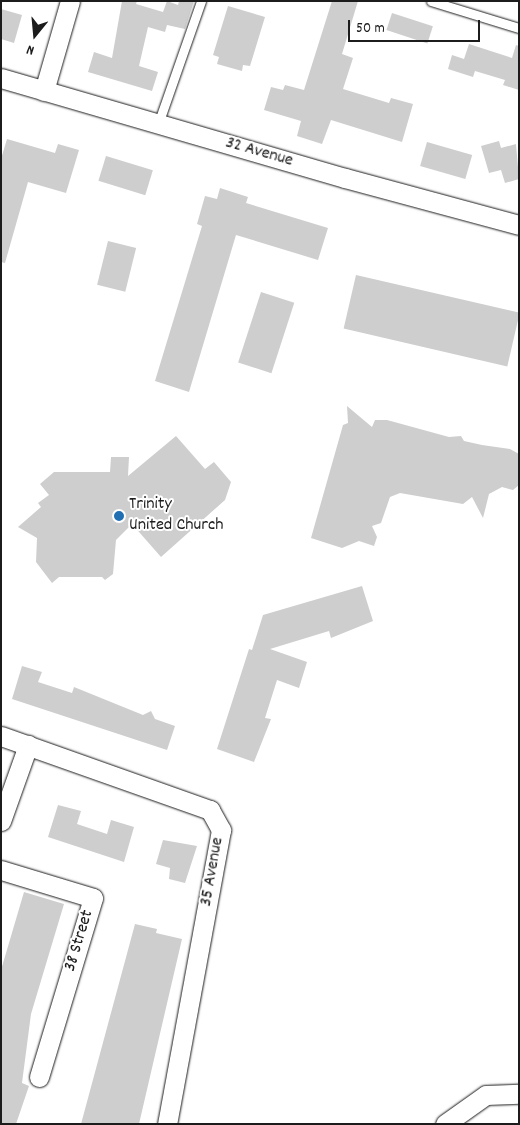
<!DOCTYPE html>
<html>
<head>
<meta charset="utf-8">
<style>
	body { margin:0 }
	#map { position:relative; width:520px; height:1125px; overflow:hidden; background:#fff; font-family:Dekko,sans-serif }
	div>[style] { position:absolute }
	.building>* { inset:0; background:#cecece; transform-origin:0 0 }
	.roads { filter:drop-shadow(0 0 1px #1c1c1c) drop-shadow(0 0 1px #1c1c1c) }
	.service>* { height:9px; margin:-4.5px; padding:0 4.5px; transform-origin:4.5px; border-radius:4.5px; background:#fff }
	.minor>* { height:19px; margin:-9.5px; padding:0 9.5px; transform-origin:9.5px; border-radius:9.5px; background:#fff }
	.dots>* { width:14px; height:14px; translate:-50% -50%; box-sizing:border-box; border:2px solid #fff; border-radius:50% }
	span { translate:-50% -50%; white-space:nowrap; text-align:center; line-height:1.15; -webkit-text-stroke:4px #fff; paint-order:stroke }
	.street-label { font-size:18px; color:#1c1c1c }
	.poi-label { font-size:18px; color:#1c1c1c }
	.left { translate:0 -50%; text-align:left }
	.frame { position:absolute; inset:0; border:2px solid #1c1c1c; pointer-events:none }
	.north { position:absolute; left:10px; top:10px; width:50px; height:50px; -webkit-text-stroke:4px #fff; paint-order:stroke; rotate:197deg; font-size:14px; font-weight:700; line-height:20px; text-align:center; color:#1c1c1c }
	.north::after { content:''; display:block; margin:auto; width:18px; height:22px; background:#1c1c1c; clip-path:polygon(50% 0,100% 100%,50% 72%,0 100%) }
	.scale { position:absolute; left:348px; top:20px; width:132px; height:22px; box-sizing:border-box; border:2px solid #1c1c1c; border-top:0; padding-left:6px; font-size:15px; line-height:18px; white-space:nowrap; color:#1c1c1c; -webkit-text-stroke:4px #fff; paint-order:stroke }
</style>
</head>
<body>
<div id="map">
	<div class="building">
		<i style="clip-path:polygon(122px 1px,137px 1px,136px 4px,163px 12px,167px 1px,178px 5px,179px 1px,194px 1px,185px 29px,167px 25px,165px 32px,148px 27px,139px 66px,158px 72px,152px 91px,88px 72px,94px 52px,112px 58px)"></i>
		<i style="clip-path:polygon(332px 1px,358px 1px,342px 54px,353px 58px,343px 89px,389px 103px,391px 98px,413px 104px,402px 142px,331px 120px,322px 144px,297px 136px,301px 121px,264px 110px,271px 87px,283px 90px,285px 85px,304px 90px)"></i>
		<i style="clip-path:polygon(228px 6px,265px 17px,250px 66px,243px 65px,242px 71px,217px 64px,219px 57px,213px 55px)"></i>
		<i style="clip-path:polygon(1px 9px,22px 15px,14px 43px,1px 39px)"></i>
		<i style="left:392px;top:13px;width:43px;height:18px;rotate:18deg"></i>
		<i style="clip-path:polygon(469px 44px,512px 58px,516px 45px,519px 46px,519px 90px,503px 85px,505px 80px,475px 71px,473px 77px,448px 69px,452px 55px,464px 59px)"></i>
		<i style="clip-path:polygon(7px 139px,55px 153px,58px 144px,79px 150px,66px 193px,28px 182px,5px 263px,1px 262px,1px 159px)"></i>
		<i style="clip-path:polygon(499px 141px,501px 148px,516px 144px,519px 179px,505px 183px,501px 170px,489px 173px,481px 146px)"></i>
		<i style="left:427px;top:142px;width:47px;height:25px;rotate:16deg"></i>
		<i style="left:106px;top:156px;width:49px;height:26px;rotate:17deg"></i>
		<i style="clip-path:polygon(220px 188px,248px 197px,246px 203px,328px 228px,318px 260px,236px 235px,189px 392px,155px 381px,202px 226px,197px 224px,205px 196px,217px 199px)"></i>
		<i style="left:108px;top:241px;width:29px;height:45px;rotate:14deg"></i>
		<i style="left:356px;top:275px;width:168px;height:55px;rotate:13deg"></i>
		<i style="left:261px;top:292px;width:35px;height:74px;rotate:18deg"></i>
		<i style="clip-path:polygon(347px 406px,372px 427px,375px 420px,387px 420px,449px 437px,461px 436px,464px 441px,482px 445px,510px 449px,519px 454px,519px 485px,513px 490px,502px 487px,489px 494px,483px 518px,472px 497px,463px 504px,400px 493px,390px 497px,381px 523px,372px 526px,377px 537px,374px 546px,359px 541px,342px 548px,311px 538px,343px 425px,348px 423px)"></i>
		<i style="clip-path:polygon(176px 436px,205px 469px,214px 462px,231px 482px,225px 500px,161px 557px,132px 524px,116px 540px,113px 574px,105px 580px,102px 577px,59px 577px,52px 583px,36px 562px,37px 538px,18px 527px,41px 507px,38px 503px,49px 495px,40px 484px,54px 472px,110px 472px,111px 457px,129px 457px,128px 476px)"></i>
		<i style="clip-path:polygon(362px 586px,373px 621px,331px 638px,329px 631px,270px 649px,307px 662px,299px 688px,277px 680px,265px 718px,271px 719px,254px 762px,217px 749px,249px 649px,252px 650px,263px 615px)"></i>
		<i style="clip-path:polygon(22px 666px,42px 672px,38px 682px,72px 693px,74px 687px,143px 715px,151px 711px,155px 719px,175px 726px,167px 750px,12px 699px)"></i>
		<i style="clip-path:polygon(58px 805px,81px 811px,77px 824px,107px 834px,111px 820px,134px 827px,124px 862px,48px 837px)"></i>
		<i style="clip-path:polygon(163px 840px,197px 846px,185px 883px,169px 879px,170px 868px,156px 864px)"></i>
		<i style="clip-path:polygon(24px 892px,64px 904px,31px 1014px,22px 1083px,29px 1086px,16px 1124px,1px 1124px,1px 970px)"></i>
		<i style="clip-path:polygon(135px 924px,157px 929px,156px 933px,182px 939px,139px 1124px,81px 1124px)"></i>
	</div>
	<div class="roads">
		<div class="service">
			<i style="left:431px;top:1px;width:92px;rotate:17.1deg"></i>
			<i style="left:158px;top:124px;width:130px;rotate:-70.7deg"></i>
		</div>
		<div class="minor">
			<i style="left:1px;top:78px;width:358px;rotate:16.2deg"></i>
			<i style="left:345px;top:178px;width:180px;rotate:15.1deg"></i>
			<i style="left:44px;top:91px;width:94px;rotate:-73.9deg"></i>
			<i style="left:1px;top:736px;width:222px;rotate:19.5deg"></i>
			<i style="left:210px;top:810px;width:23px;rotate:61deg"></i>
			<i style="left:221px;top:830px;width:299px;rotate:100.4deg"></i>
			<i style="left:1px;top:821px;width:81px;rotate:-70.4deg"></i>
			<i style="left:1px;top:870px;width:96px;rotate:16.9deg"></i>
			<i style="left:93px;top:898px;width:187px;rotate:106.8deg"></i>
			<i style="left:445px;top:1124px;width:50px;rotate:-35.3deg"></i>
			<i style="left:486px;top:1095px;width:33px;rotate:-2deg"></i>
		</div>
	</div>
	<div class="dots">
		<i style="left:119px;top:516px;background:#1f6fb2"></i>
	</div>
	<div class="street-label">
		<span style="left:259px;top:153px;rotate:16deg">32 Avenue</span>
		<span style="left:213px;top:872px;rotate:-80deg">35 Avenue</span>
		<span style="left:80px;top:941px;rotate:-73deg">38 Street</span>
	</div>
	<div class="poi-label">
		<span class="left" style="left:129px;top:516px">Trinity<br>United Church</span>
	</div>
	<div class="frame"></div>
	<div class="north">N</div>
	<div class="scale">50 m</div>
</div>
</body>
</html>
